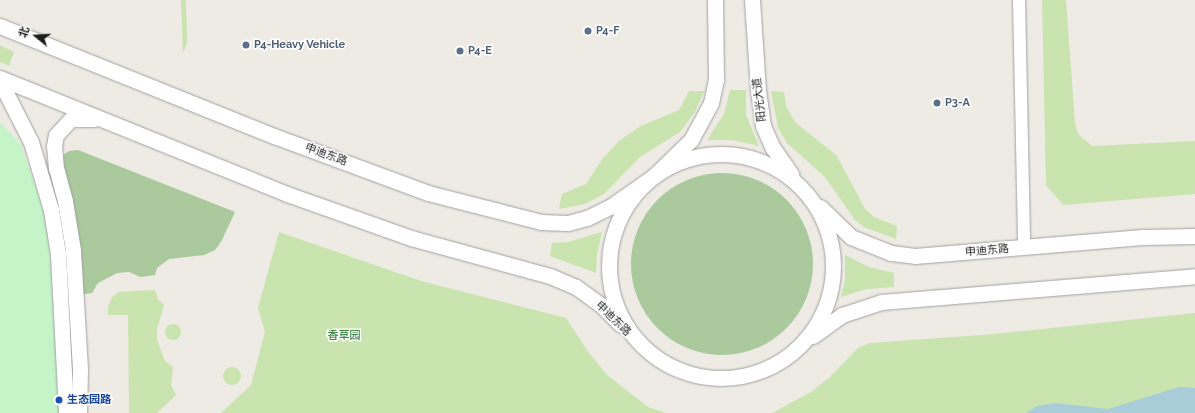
<!DOCTYPE html>
<html>
<head>
<meta charset="utf-8">
<style>
	body { margin:0 }
	#map { position:relative; width:1195px; height:413px; overflow:hidden; background:#eeeae4; font-family:Raleway,"Noto Sans SC",sans-serif }
	div>[style] { position:absolute }
	.grass>* { inset:0; background:#c9e4ae }
	.round { border-radius:50% }
	.forest>* { inset:0; background:#aac99c }
	.park>* { inset:0; background:#c4f4c8 }
	.water>* { inset:0; background:#a8cdd8 }
	.roads { filter:drop-shadow(0 0 1px #a1a1a1) drop-shadow(0 0 1px #a1a1a1) }
	.minor>* { height:12px; margin:-6px; padding:0 6px; transform-origin:6px; border-radius:6px; background:#fff }
	.tertiary>* { height:15px; margin:-7.5px; padding:0 7.5px; transform-origin:7.5px; border-radius:7.5px; background:#fff }
	.tertiary>.ring { margin:-7.5px; padding:0; box-sizing:content-box; background:none; border:15px solid #fff; border-radius:50% }
	.dots>* { width:11px; height:11px; translate:-50% -50%; box-sizing:border-box; border:2px solid #fff; border-radius:50% }
	span { translate:-50% -50%; white-space:nowrap; text-align:center; line-height:1.15; -webkit-text-stroke:3px #fff; paint-order:stroke }
	.service-label { font-size:11px; color:#4e5e75; font-weight:700 }
	.left { translate:0 -50%; text-align:left }
	.street-label { font-size:11px; color:#1d1d1d }
	.park-label { font-size:11px; color:#15721c }
	.transit-label { font-size:11px; color:#164399; font-weight:700 }
	.north { position:absolute; left:16px; top:16px; width:40px; height:40px; -webkit-text-stroke:3px #fff; paint-order:stroke; rotate:288deg; font-size:11px; font-weight:700; line-height:16px; text-align:center; color:#1d1d1d }
	.north::after { content:''; display:block; margin:auto; width:14px; height:18px; background:#1d1d1d; clip-path:polygon(50% 0,100% 100%,50% 72%,0 100%) }
</style>
</head>
<body>
<div id="map">
	<div class="grass">
		<i style="clip-path:polygon(181px 0,186px 0,187px 43px,183px 53px)"></i>
		<i style="clip-path:polygon(1042px 0,1066px 0,1075px 124px,1078px 134px,1092px 146px,1195px 141px,1195px 194px,1063px 205px,1046px 185px)"></i>
		<i style="clip-path:polygon(0 45px,14px 52px,9px 66px,0 62px)"></i>
		<i style="clip-path:polygon(730px 90px,746px 90px,746px 115px,759px 146px,732px 140px,707px 140px,724px 114px)"></i>
		<i style="clip-path:polygon(689px 91px,704px 91px,695px 112px,680px 132px,640px 157px,604px 194px,585px 204px,559px 209px,562px 194px,586px 184px,603px 158px,620px 140px,641px 126px,679px 110px)"></i>
		<i style="clip-path:polygon(771px 91px,784px 92px,786px 106px,795px 122px,837px 156px,865px 209px,874px 217px,897px 226px,896px 239px,864px 227px,855px 220px,825px 177px,787px 143px,778px 128px)"></i>
		<i style="clip-path:polygon(279px 232px,421px 281px,566px 318px,589px 353px,607px 375px,648px 407px,666px 413px,221px 413px,251px 385px,265px 332px,258px 308px)"></i>
		<i style="clip-path:polygon(602px 232px,597px 254px,596px 273px,550px 256px,552px 243px,568px 242px)"></i>
		<i style="clip-path:polygon(845px 255px,869px 267px,894px 273px,894px 287px,867px 289px,841px 297px,845px 280px)"></i>
		<i style="clip-path:polygon(155px 290px,158px 299px,164px 305px,157px 329px,157px 340px,165px 361px,173px 367px,171px 385px,176px 395px,157px 413px,129px 413px,128px 315px,108px 315px,108px 307px,112px 297px,119px 292px)"></i>
		<i style="clip-path:polygon(1195px 313px,1195px 413px,772px 413px,811px 392px,830px 377px,858px 348px,870px 343px,995px 334px)"></i>
		<i class="round" style="left:165px;top:324px;width:16px;height:16px"></i>
		<i class="round" style="left:223px;top:367px;width:18px;height:18px"></i>
	</div>
	<div class="forest">
		<i style="clip-path:polygon(78px 150px,235px 212px,221px 242px,215px 250px,204px 255px,169px 259px,157px 268px,155px 275px,140px 277px,129px 272px,117px 273px,98px 283px,92px 293px,80px 295px,59px 158px,69px 151px)"></i>
		<i class="round" style="left:631px;top:173px;width:182px;height:182px"></i>
	</div>
	<div class="park">
		<i style="clip-path:polygon(0 122px,21px 145px,47px 220px,61px 413px,0 413px)"></i>
	</div>
	<div class="water">
		<i style="clip-path:polygon(1179px 387px,1195px 388px,1195px 413px,1026px 413px,1037px 406px,1055px 403px,1108px 409px)"></i>
	</div>
	<div class="roads">
		<div class="minor">
			<i style="left:1019px;top:0;width:247px;rotate:88.8deg"></i>
		</div>
		<div class="tertiary">
			<i style="left:752px;top:0;width:90px;rotate:86.2deg"></i>
			<i style="left:758px;top:90px;width:36px;rotate:82deg"></i>
			<i style="left:763px;top:126px;width:24px;rotate:66deg"></i>
			<i style="left:773px;top:148px;width:32px;rotate:55deg"></i>
			<i style="left:0;top:26px;width:295px;rotate:21.9deg"></i>
			<i style="left:274px;top:136px;width:164px;rotate:20.3deg"></i>
			<i style="left:428px;top:193px;width:117px;rotate:14.4deg"></i>
			<i style="left:541px;top:222px;width:27px;rotate:2deg"></i>
			<i style="left:568px;top:223px;width:20px;rotate:-15deg"></i>
			<i style="left:587px;top:218px;width:25px;rotate:-26deg"></i>
			<i style="left:610px;top:207px;width:54px;rotate:-35.2deg"></i>
			<i style="left:654px;top:176px;width:52px;rotate:-44.2deg"></i>
			<i style="left:691px;top:140px;width:42px;rotate:-61.6deg"></i>
			<i style="left:711px;top:103px;width:24px;rotate:-78deg"></i>
			<i style="left:716px;top:80px;width:80px;rotate:-90.7deg"></i>
			<i style="left:0;top:78px;width:310px;rotate:22deg"></i>
			<i style="left:287px;top:194px;width:132px;rotate:19.5deg"></i>
			<i style="left:411px;top:238px;width:144px;rotate:15.3deg"></i>
			<i style="left:550px;top:276px;width:28px;rotate:23deg"></i>
			<i style="left:576px;top:287px;width:31px;rotate:36deg"></i>
			<i style="left:601px;top:305px;width:28px;rotate:45deg"></i>
			<i style="left:0;top:86px;width:7px;rotate:45deg"></i>
			<i style="left:5px;top:91px;width:57px;rotate:63deg"></i>
			<i style="left:31px;top:142px;width:71px;rotate:73.6deg"></i>
			<i style="left:51px;top:210px;width:45px;rotate:81deg"></i>
			<i style="left:58px;top:254px;width:159px;rotate:87.1deg"></i>
			<i class="ring" style="left:609px;top:154px;width:209px;height:209px"></i>
			<i style="left:820px;top:207px;width:43px;rotate:44.1deg"></i>
			<i style="left:851px;top:237px;width:43px;rotate:21.8deg"></i>
			<i style="left:891px;top:253px;width:24px;rotate:7deg"></i>
			<i style="left:915px;top:256px;width:228px;rotate:-4.8deg"></i>
			<i style="left:1142px;top:237px;width:53px;rotate:-1.1deg"></i>
			<i style="left:813px;top:336px;width:36px;rotate:-36deg"></i>
			<i style="left:842px;top:315px;width:41px;rotate:-18.4deg"></i>
			<i style="left:881px;top:302px;width:315px;rotate:-4.7deg"></i>
			<i style="left:79px;top:413px;width:44px;rotate:-88.7deg"></i>
			<i style="left:80px;top:369px;width:119px;rotate:-93.4deg"></i>
			<i style="left:73px;top:250px;width:50px;rotate:-99.3deg"></i>
			<i style="left:65px;top:201px;width:34px;rotate:-105deg"></i>
			<i style="left:56px;top:168px;width:22px;rotate:-95deg"></i>
			<i style="left:54px;top:146px;width:11px;rotate:-80deg"></i>
			<i style="left:56px;top:135px;width:22px;rotate:-47deg"></i>
			<i style="left:71px;top:119px;width:23px"></i>
		</div>
	</div>
	<div class="dots">
		<i style="left:588px;top:31px;background:#5c6f8a"></i>
		<i style="left:246px;top:45px;background:#5c6f8a"></i>
		<i style="left:460px;top:51px;background:#5c6f8a"></i>
		<i style="left:937px;top:103px;background:#5c6f8a"></i>
		<i style="left:59px;top:400px;background:#1a4fb4"></i>
	</div>
	<div class="service-label">
		<span class="left" style="left:596px;top:31px">P4-F</span>
		<span class="left" style="left:254px;top:45px">P4-Heavy Vehicle</span>
		<span class="left" style="left:468px;top:51px">P4-E</span>
		<span class="left" style="left:945px;top:103px">P3-A</span>
	</div>
	<div class="street-label">
		<span style="left:760px;top:100px;rotate:-97deg">阳光大道</span>
		<span style="left:326px;top:155px;rotate:20deg">申迪东路</span>
		<span style="left:987px;top:251px;rotate:-5deg">申迪东路</span>
		<span style="left:613px;top:319px;rotate:44deg">申迪东路</span>
	</div>
	<div class="park-label">
		<span style="left:344px;top:336px">香草园</span>
	</div>
	<div class="transit-label">
		<span class="left" style="left:67px;top:400px">生态园路</span>
	</div>
	<div class="north">北</div>
</div>
</body>
</html>
